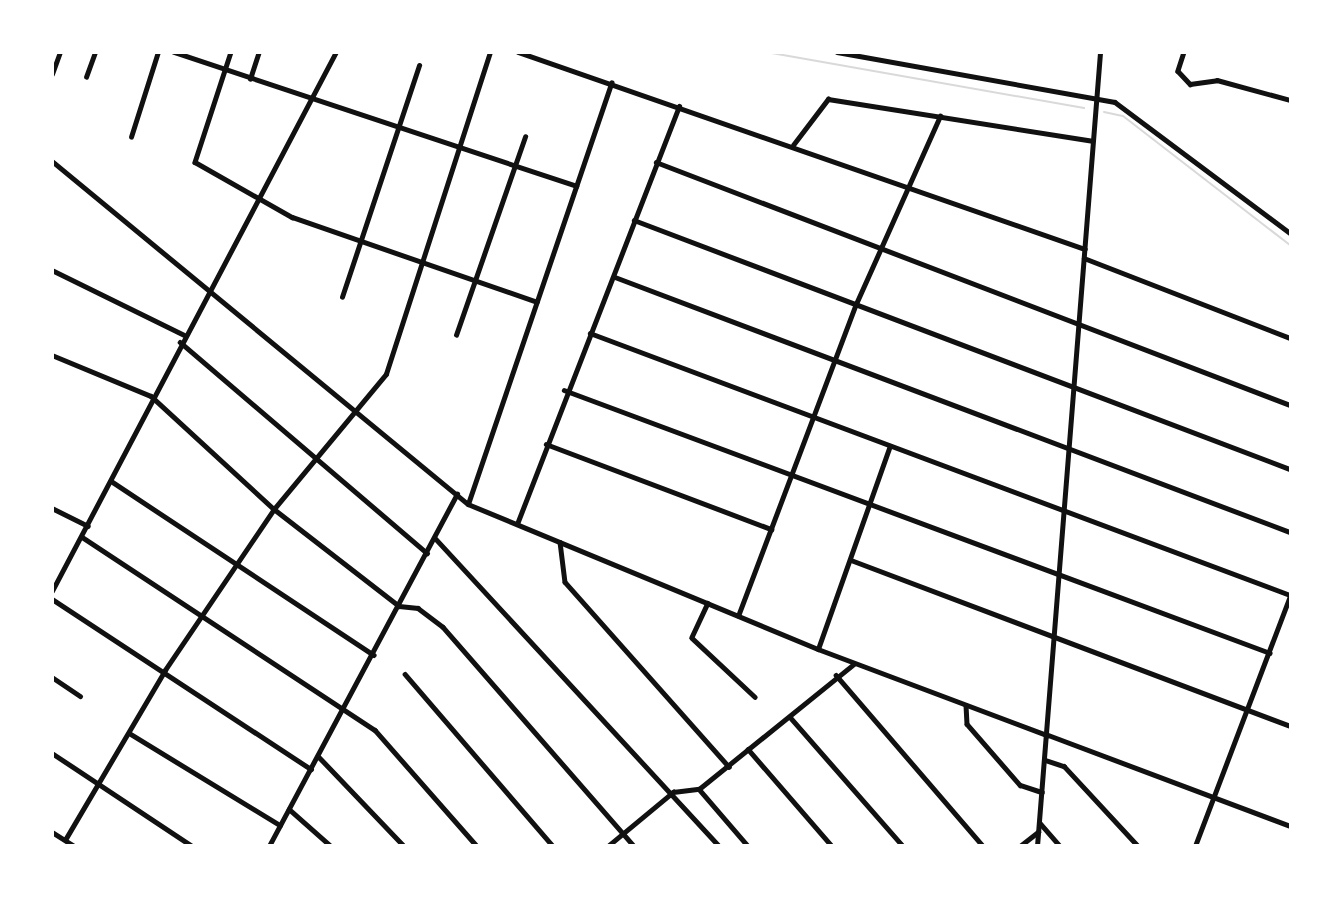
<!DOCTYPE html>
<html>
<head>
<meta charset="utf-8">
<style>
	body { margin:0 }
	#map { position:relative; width:1343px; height:898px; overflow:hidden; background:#fff; font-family:"Exo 2",sans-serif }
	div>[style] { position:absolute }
	.stream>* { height:2px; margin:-1px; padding:0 1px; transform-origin:1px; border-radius:1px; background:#d9d9d9 }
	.minor>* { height:4.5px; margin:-2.25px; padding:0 2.25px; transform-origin:2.25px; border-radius:2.25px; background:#111 }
	.tertiary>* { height:5px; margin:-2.5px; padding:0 2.5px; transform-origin:2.5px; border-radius:2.5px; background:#111 }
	span { translate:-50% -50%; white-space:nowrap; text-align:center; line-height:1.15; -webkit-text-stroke:7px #fff; paint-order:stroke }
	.frame { position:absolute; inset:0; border:54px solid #fff; pointer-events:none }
</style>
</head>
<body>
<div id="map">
	<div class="stream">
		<i style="left:766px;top:52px;width:323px;rotate:10deg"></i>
		<i style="left:1104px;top:112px;width:19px;rotate:12deg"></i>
		<i style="left:1123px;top:116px;width:211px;rotate:37.7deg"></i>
	</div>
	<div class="minor">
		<i style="left:174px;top:52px;width:424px;rotate:18.4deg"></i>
		<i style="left:231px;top:52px;width:116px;rotate:108.1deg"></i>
		<i style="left:195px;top:162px;width:112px;rotate:29.6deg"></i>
		<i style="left:292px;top:217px;width:259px;rotate:19.1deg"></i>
		<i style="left:518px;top:52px;width:600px;rotate:19.16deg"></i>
		<i style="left:837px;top:52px;width:282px;rotate:10.2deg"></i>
		<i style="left:1115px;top:102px;width:219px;rotate:36.8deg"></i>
		<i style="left:1184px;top:52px;width:20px;rotate:108deg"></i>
		<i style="left:1178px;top:71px;width:18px;rotate:47deg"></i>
		<i style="left:1190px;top:84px;width:27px;rotate:-8deg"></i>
		<i style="left:1217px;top:80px;width:76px;rotate:15.3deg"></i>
		<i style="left:52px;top:74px;width:23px;rotate:-70deg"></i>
		<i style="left:86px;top:77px;width:27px;rotate:-70deg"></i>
		<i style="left:250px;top:79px;width:28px;rotate:-72deg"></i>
		<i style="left:131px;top:137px;width:89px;rotate:-72.4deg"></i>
		<i style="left:793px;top:145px;width:58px;rotate:-52.7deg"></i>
		<i style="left:828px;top:99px;width:267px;rotate:9deg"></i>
		<i style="left:52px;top:161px;width:539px;rotate:39.51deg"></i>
		<i style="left:468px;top:504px;width:379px;rotate:22.5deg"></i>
		<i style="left:818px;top:649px;width:245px;rotate:20.6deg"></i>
		<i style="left:656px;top:162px;width:679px;rotate:20.97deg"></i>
		<i style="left:634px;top:220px;width:702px;rotate:20.79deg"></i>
		<i style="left:1084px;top:258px;width:221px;rotate:21.2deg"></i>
		<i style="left:52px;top:270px;width:147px;rotate:26.2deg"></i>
		<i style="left:615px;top:277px;width:722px;rotate:20.7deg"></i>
		<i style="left:342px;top:297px;width:244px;rotate:-71.6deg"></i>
		<i style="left:590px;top:333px;width:747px;rotate:20.52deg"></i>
		<i style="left:456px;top:335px;width:210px;rotate:-70.8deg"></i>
		<i style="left:180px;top:342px;width:325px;rotate:40.5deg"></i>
		<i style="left:52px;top:355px;width:107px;rotate:22.5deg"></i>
		<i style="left:151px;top:396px;width:167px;rotate:42.6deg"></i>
		<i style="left:274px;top:509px;width:158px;rotate:37.8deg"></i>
		<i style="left:399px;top:606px;width:19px;rotate:6deg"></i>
		<i style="left:418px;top:608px;width:31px;rotate:37deg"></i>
		<i style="left:443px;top:627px;width:291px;rotate:48.9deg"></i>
		<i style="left:564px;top:390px;width:753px;rotate:20.43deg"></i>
		<i style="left:546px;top:444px;width:241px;rotate:20.7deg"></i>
		<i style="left:111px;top:481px;width:315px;rotate:33.5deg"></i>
		<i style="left:468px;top:504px;width:445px;rotate:-71.2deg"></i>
		<i style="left:52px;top:508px;width:40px;rotate:26.6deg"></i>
		<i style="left:517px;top:524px;width:448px;rotate:-68.8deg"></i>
		<i style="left:82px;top:537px;width:351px;rotate:33.4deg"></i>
		<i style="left:375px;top:730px;width:154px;rotate:48.7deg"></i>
		<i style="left:435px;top:538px;width:419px;rotate:47.3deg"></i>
		<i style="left:560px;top:542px;width:40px;rotate:82.9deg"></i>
		<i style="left:565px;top:582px;width:247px;rotate:48.4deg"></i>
		<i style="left:851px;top:560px;width:469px;rotate:20.7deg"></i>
		<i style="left:52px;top:591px;width:609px;rotate:-62.22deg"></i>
		<i style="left:52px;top:599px;width:310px;rotate:33.3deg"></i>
		<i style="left:708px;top:603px;width:38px;rotate:115deg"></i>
		<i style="left:692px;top:638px;width:86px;rotate:43.1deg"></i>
		<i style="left:738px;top:616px;width:334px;rotate:-69.3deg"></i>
		<i style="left:856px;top:304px;width:206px;rotate:-65.9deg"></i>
		<i style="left:818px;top:649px;width:215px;rotate:-70.5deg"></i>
		<i style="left:405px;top:674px;width:227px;rotate:49.3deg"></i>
		<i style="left:836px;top:675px;width:225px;rotate:49.3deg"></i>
		<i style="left:52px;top:677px;width:34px;rotate:34deg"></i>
		<i style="left:966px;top:705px;width:19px;rotate:87deg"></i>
		<i style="left:967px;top:724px;width:81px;rotate:49deg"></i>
		<i style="left:1020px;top:785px;width:23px;rotate:18deg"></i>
		<i style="left:790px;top:717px;width:171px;rotate:48.8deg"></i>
		<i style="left:129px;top:733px;width:177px;rotate:31.4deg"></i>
		<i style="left:748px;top:749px;width:128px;rotate:49.1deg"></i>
		<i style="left:52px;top:753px;width:168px;rotate:33.6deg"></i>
		<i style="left:319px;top:757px;width:123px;rotate:46.3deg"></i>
		<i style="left:1045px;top:760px;width:20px;rotate:18deg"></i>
		<i style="left:1064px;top:766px;width:109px;rotate:47.2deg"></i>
		<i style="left:699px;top:789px;width:75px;rotate:49.3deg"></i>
		<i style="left:289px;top:809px;width:56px;rotate:41.4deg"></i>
		<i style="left:1040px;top:823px;width:30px;rotate:49deg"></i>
		<i style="left:52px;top:832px;width:26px;rotate:32deg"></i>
		<i style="left:65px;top:840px;width:197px;rotate:-59.5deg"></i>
		<i style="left:165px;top:670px;width:194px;rotate:-55.9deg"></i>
		<i style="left:274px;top:509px;width:175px;rotate:-50.3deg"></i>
		<i style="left:386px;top:374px;width:338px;rotate:-72.1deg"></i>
		<i style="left:269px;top:846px;width:399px;rotate:-61.9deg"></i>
		<i style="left:608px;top:846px;width:85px;rotate:-39.7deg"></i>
		<i style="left:673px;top:792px;width:26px;rotate:-7deg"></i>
		<i style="left:699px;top:789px;width:199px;rotate:-38.9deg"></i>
		<i style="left:1020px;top:846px;width:23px;rotate:-38deg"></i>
		<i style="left:1195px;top:846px;width:267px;rotate:-69.2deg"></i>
	</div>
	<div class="tertiary">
		<i style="left:1048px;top:735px;width:259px;rotate:20.6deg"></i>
		<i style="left:1037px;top:846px;width:796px;rotate:-85.46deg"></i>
	</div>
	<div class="frame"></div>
</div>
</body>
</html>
